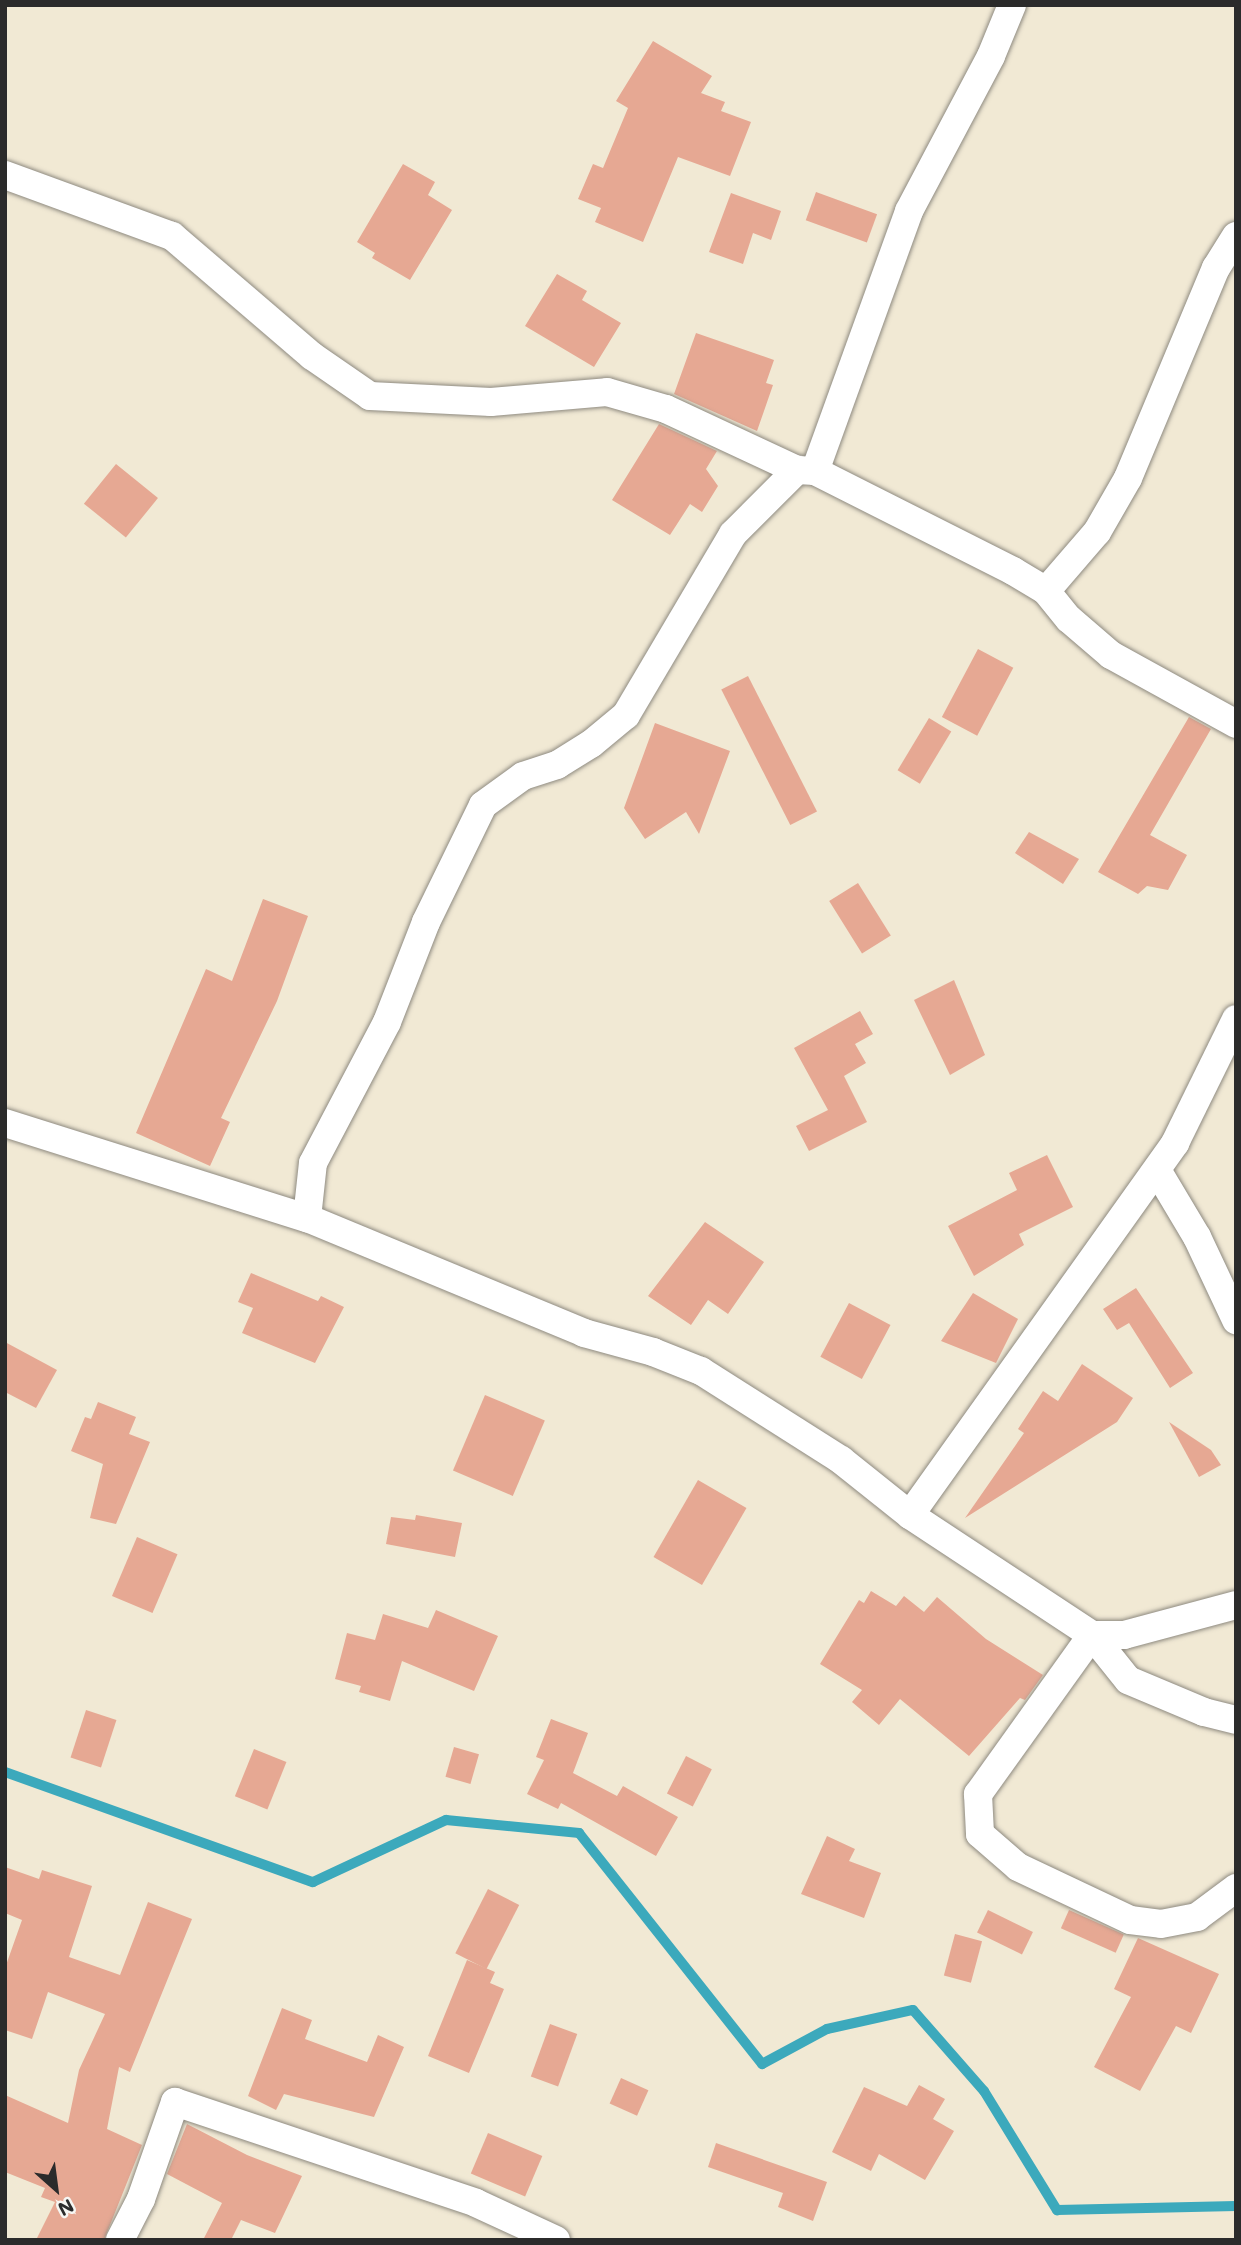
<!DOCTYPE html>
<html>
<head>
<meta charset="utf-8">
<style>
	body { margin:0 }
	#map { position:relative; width:1241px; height:2245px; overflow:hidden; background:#f1e9d4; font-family:Mali,sans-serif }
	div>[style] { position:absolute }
	.stream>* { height:10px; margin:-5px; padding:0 5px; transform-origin:5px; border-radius:5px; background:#3ca9bc }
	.building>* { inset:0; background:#e6a893; transform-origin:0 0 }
	.roads { filter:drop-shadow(0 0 2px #8e8a80) drop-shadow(0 0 2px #8e8a80) }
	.minor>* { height:28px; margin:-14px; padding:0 14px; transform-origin:14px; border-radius:14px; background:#fff }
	span { translate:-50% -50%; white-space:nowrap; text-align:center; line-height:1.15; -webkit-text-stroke:6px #f6f6f2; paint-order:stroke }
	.frame { position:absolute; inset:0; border:7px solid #2b2b2b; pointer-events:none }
	.north { position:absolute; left:21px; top:2154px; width:70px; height:70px; -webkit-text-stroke:5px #f6f6f2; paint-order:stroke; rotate:152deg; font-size:19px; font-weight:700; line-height:28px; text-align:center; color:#2b2b2b }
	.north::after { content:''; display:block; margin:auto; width:24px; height:32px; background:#2b2b2b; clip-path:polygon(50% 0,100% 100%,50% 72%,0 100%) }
</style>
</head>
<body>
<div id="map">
	<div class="stream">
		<i style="left:5px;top:1772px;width:327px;rotate:19.7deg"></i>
		<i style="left:313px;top:1882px;width:147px;rotate:-25deg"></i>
		<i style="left:446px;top:1820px;width:134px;rotate:5.6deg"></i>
		<i style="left:579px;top:1833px;width:295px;rotate:51.6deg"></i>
		<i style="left:762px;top:2064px;width:74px;rotate:-28.3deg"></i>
		<i style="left:827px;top:2029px;width:88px;rotate:-12.5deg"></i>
		<i style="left:913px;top:2010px;width:108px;rotate:48.8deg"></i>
		<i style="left:984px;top:2091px;width:140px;rotate:58.5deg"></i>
		<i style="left:1057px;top:2210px;width:179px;rotate:-1.3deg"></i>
	</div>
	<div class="building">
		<i style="clip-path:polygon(653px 41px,712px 76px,701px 93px,725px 102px,721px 111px,751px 122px,730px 176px,678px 157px,643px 242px,595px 222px,601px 208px,578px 199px,593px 164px,603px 168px,628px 108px,616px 101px)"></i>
		<i style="clip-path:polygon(403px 164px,435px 182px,428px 195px,452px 210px,410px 280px,372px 258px,375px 253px,357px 242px)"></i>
		<i style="left:816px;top:192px;width:65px;height:30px;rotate:20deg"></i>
		<i style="clip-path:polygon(731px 193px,781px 211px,771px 240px,753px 233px,743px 264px,709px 252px)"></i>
		<i style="clip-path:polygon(557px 274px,587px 291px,582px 300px,621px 323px,594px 367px,525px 326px)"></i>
		<i style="clip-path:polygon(696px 333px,774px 360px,766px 383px,773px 385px,757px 431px,674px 394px)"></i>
		<i style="clip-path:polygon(659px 424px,717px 451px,706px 469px,718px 486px,702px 512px,690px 504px,670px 535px,612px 500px)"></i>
		<i style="left:116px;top:464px;width:54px;height:51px;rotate:39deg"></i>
		<i style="left:978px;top:649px;width:40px;height:77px;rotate:28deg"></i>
		<i style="left:748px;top:676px;width:152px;height:30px;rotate:63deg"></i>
		<i style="clip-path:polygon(1189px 717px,1211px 729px,1150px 835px,1187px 855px,1168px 890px,1147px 886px,1138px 894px,1098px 872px)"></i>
		<i style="left:929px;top:718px;width:26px;height:61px;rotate:31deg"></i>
		<i style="clip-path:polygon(655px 723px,730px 751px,699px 834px,686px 812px,645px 839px,624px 808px)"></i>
		<i style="clip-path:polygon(1029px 832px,1079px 859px,1063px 884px,1015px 853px)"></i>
		<i style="left:858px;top:883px;width:62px;height:34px;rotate:58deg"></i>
		<i style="clip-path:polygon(263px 899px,308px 916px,277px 1001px,221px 1118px,230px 1122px,210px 1166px,136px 1133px,206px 969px,232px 981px)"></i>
		<i style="clip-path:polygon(954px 980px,985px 1055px,950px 1075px,914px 1000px)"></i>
		<i style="clip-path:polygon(860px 1011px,873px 1034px,855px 1044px,866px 1063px,844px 1076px,867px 1122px,809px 1151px,796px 1126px,828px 1110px,794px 1048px)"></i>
		<i style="clip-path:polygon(1047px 1155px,1073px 1207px,1019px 1234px,1024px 1245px,974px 1276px,948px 1226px,1017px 1190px,1009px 1173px)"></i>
		<i style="clip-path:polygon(705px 1222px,764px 1262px,728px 1314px,708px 1300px,691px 1325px,648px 1296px)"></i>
		<i style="clip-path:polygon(251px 1273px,318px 1301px,321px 1296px,344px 1307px,315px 1363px,242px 1333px,253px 1308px,238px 1302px)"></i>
		<i style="clip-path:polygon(1136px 1288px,1193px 1373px,1170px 1388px,1129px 1323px,1117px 1330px,1103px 1309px)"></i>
		<i style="clip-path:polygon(973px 1293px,1018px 1319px,996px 1363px,941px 1341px)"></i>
		<i style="left:849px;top:1303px;width:47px;height:61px;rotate:28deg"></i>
		<i style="clip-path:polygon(5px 1342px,57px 1370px,36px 1408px,5px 1392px)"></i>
		<i style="clip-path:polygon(1082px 1364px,1133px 1398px,1117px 1422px,965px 1518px,1024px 1433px,1018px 1429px,1043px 1391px,1058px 1401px)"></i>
		<i style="left:485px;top:1395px;width:65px;height:82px;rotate:23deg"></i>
		<i style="clip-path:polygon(98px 1402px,136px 1417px,129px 1434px,150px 1442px,116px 1524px,90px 1518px,103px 1464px,71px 1451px,85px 1417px,91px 1419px)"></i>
		<i style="clip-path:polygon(1169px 1422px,1211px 1450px,1221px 1465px,1199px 1477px)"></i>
		<i style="left:698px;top:1480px;width:56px;height:89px;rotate:30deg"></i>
		<i style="clip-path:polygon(416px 1515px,462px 1523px,455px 1557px,386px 1544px,391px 1517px,415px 1520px)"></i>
		<i style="left:137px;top:1537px;width:44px;height:64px;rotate:23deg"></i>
		<i style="clip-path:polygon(871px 1591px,896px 1606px,904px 1596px,924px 1612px,937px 1597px,986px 1639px,1043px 1675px,1025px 1700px,1020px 1698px,969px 1756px,900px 1699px,879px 1725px,852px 1702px,862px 1690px,820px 1664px,859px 1600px,864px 1603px)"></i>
		<i style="clip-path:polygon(436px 1610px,498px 1636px,474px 1691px,402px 1661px,390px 1701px,359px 1692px,361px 1686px,335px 1679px,347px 1633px,375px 1640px,383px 1614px,428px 1628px)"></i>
		<i style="left:86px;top:1710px;width:32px;height:50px;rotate:18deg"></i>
		<i style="clip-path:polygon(551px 1719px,588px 1733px,573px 1773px,617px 1796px,623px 1786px,678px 1817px,656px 1856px,561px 1803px,558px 1809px,527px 1794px,544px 1760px,536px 1757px)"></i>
		<i style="left:454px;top:1747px;width:26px;height:31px;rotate:16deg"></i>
		<i style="left:254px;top:1749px;width:35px;height:51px;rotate:22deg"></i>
		<i style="left:686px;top:1756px;width:29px;height:42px;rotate:27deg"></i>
		<i style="clip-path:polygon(827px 1836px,855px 1849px,849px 1861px,881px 1873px,864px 1918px,801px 1894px)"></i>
		<i style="clip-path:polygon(5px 1867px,39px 1879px,42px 1870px,92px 1886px,69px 1957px,120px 1975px,148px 1902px,192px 1919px,130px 2072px,119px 2067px,107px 2129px,142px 2145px,104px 2240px,36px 2240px,55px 2202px,41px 2197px,45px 2188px,5px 2172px,5px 2095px,68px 2123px,79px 2070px,105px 2014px,48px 1992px,32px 2039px,5px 2030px,5px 1968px,22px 1920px,5px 1913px)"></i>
		<i style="left:488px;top:1889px;width:35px;height:72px;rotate:27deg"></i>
		<i style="left:988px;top:1910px;width:50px;height:25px;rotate:26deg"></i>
		<i style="left:1069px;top:1910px;width:60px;height:20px;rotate:24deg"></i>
		<i style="left:955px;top:1934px;width:28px;height:43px;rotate:15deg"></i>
		<i style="clip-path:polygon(1138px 1938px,1219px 1974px,1191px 2033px,1176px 2026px,1140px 2091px,1094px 2067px,1131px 1997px,1114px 1989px)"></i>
		<i style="clip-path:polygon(467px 1960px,495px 1972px,490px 1983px,504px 1989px,469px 2073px,428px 2056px)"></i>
		<i style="clip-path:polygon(282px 2008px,312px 2020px,305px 2039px,367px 2062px,378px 2035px,404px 2047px,374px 2117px,284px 2094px,276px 2110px,248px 2096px)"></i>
		<i style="left:550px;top:2024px;width:29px;height:56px;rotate:20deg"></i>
		<i style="left:621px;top:2078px;width:30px;height:28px;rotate:24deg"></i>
		<i style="clip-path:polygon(919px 2085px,945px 2099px,933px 2119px,954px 2131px,925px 2180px,879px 2154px,871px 2171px,832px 2152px,864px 2087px,907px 2106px)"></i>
		<i style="clip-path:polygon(187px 2124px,247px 2155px,302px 2176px,275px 2233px,241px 2220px,231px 2240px,203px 2240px,222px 2203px,167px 2174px)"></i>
		<i style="left:488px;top:2133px;width:59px;height:44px;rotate:23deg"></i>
		<i style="clip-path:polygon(716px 2143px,827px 2182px,813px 2221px,778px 2207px,783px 2193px,708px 2167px)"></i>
	</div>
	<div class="roads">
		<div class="minor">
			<i style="left:5px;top:175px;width:178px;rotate:20.1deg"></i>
			<i style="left:172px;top:236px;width:184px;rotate:40.6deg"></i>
			<i style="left:312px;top:356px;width:70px;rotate:34.6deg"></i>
			<i style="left:370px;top:396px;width:121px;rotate:2.8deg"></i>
			<i style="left:491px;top:402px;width:116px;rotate:-4.9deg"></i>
			<i style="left:607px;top:392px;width:61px;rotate:16.1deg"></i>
			<i style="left:666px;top:409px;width:145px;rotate:25deg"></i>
			<i style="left:797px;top:470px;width:18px;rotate:3deg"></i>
			<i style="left:815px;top:471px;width:222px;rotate:26.8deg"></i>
			<i style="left:1013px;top:571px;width:39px;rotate:31deg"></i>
			<i style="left:1046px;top:591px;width:36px;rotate:51deg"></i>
			<i style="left:1069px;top:619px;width:55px;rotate:40.6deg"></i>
			<i style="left:1111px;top:655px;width:143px;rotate:28.9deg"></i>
			<i style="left:815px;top:471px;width:276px;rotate:-70.1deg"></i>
			<i style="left:909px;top:211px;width:175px;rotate:-62.1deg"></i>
			<i style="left:991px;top:56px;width:55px;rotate:-67.6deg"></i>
			<i style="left:1046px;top:591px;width:78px;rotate:-49.2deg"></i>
			<i style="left:1097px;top:532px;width:62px;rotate:-60.1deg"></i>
			<i style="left:1128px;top:478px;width:228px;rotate:-67.3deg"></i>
			<i style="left:1216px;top:268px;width:38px;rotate:-58deg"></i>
			<i style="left:5px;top:1123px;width:317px;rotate:17.5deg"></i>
			<i style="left:307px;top:1218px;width:300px;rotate:22.5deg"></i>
			<i style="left:584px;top:1333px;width:72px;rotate:15.4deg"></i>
			<i style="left:653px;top:1352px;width:52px;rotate:21.6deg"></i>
			<i style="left:701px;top:1371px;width:166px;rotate:32.4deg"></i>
			<i style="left:841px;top:1460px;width:88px;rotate:38.6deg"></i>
			<i style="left:910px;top:1515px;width:218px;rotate:33.4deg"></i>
			<i style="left:1092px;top:1635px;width:32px"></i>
			<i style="left:1124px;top:1635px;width:116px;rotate:-15deg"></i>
			<i style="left:1157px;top:1170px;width:78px;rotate:59.2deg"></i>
			<i style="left:1197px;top:1237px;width:92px;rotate:64.8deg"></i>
			<i style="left:307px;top:1218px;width:55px;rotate:-83.8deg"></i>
			<i style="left:313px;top:1163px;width:159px;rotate:-62.3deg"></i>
			<i style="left:387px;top:1022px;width:107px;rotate:-68.7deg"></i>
			<i style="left:426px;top:922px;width:130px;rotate:-64deg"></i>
			<i style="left:483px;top:805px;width:49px;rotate:-35.9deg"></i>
			<i style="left:523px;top:776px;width:36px;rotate:-18deg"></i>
			<i style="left:557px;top:765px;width:40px;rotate:-32deg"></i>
			<i style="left:591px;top:744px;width:45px;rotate:-39.6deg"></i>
			<i style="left:626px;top:715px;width:210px;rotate:-59.4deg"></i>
			<i style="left:733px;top:534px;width:91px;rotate:-45deg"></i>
			<i style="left:910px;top:1515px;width:457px;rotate:-54.5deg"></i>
			<i style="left:1175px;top:1143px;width:138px;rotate:-63.8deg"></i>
			<i style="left:1236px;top:1720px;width:33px;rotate:-166deg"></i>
			<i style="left:1204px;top:1712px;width:82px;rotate:-157.2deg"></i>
			<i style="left:1128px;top:1680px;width:58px;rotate:-128.7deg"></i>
			<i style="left:1092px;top:1635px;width:196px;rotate:125.6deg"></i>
			<i style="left:978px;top:1794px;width:40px;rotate:87.1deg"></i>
			<i style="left:980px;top:1834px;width:50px;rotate:41deg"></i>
			<i style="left:1018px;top:1867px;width:124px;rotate:25.3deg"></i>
			<i style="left:1130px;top:1920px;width:31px;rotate:7deg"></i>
			<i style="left:1161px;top:1924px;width:37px;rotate:-11deg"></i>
			<i style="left:1197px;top:1917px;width:49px;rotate:-36.6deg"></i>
			<i style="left:120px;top:2240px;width:46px;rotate:-62.9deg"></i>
			<i style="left:141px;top:2199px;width:103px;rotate:-70.7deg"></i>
			<i style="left:175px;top:2102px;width:317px;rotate:18.5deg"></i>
			<i style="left:476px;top:2203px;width:88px;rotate:24.8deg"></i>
		</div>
	</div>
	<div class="frame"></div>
	<div class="north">N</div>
</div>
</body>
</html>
